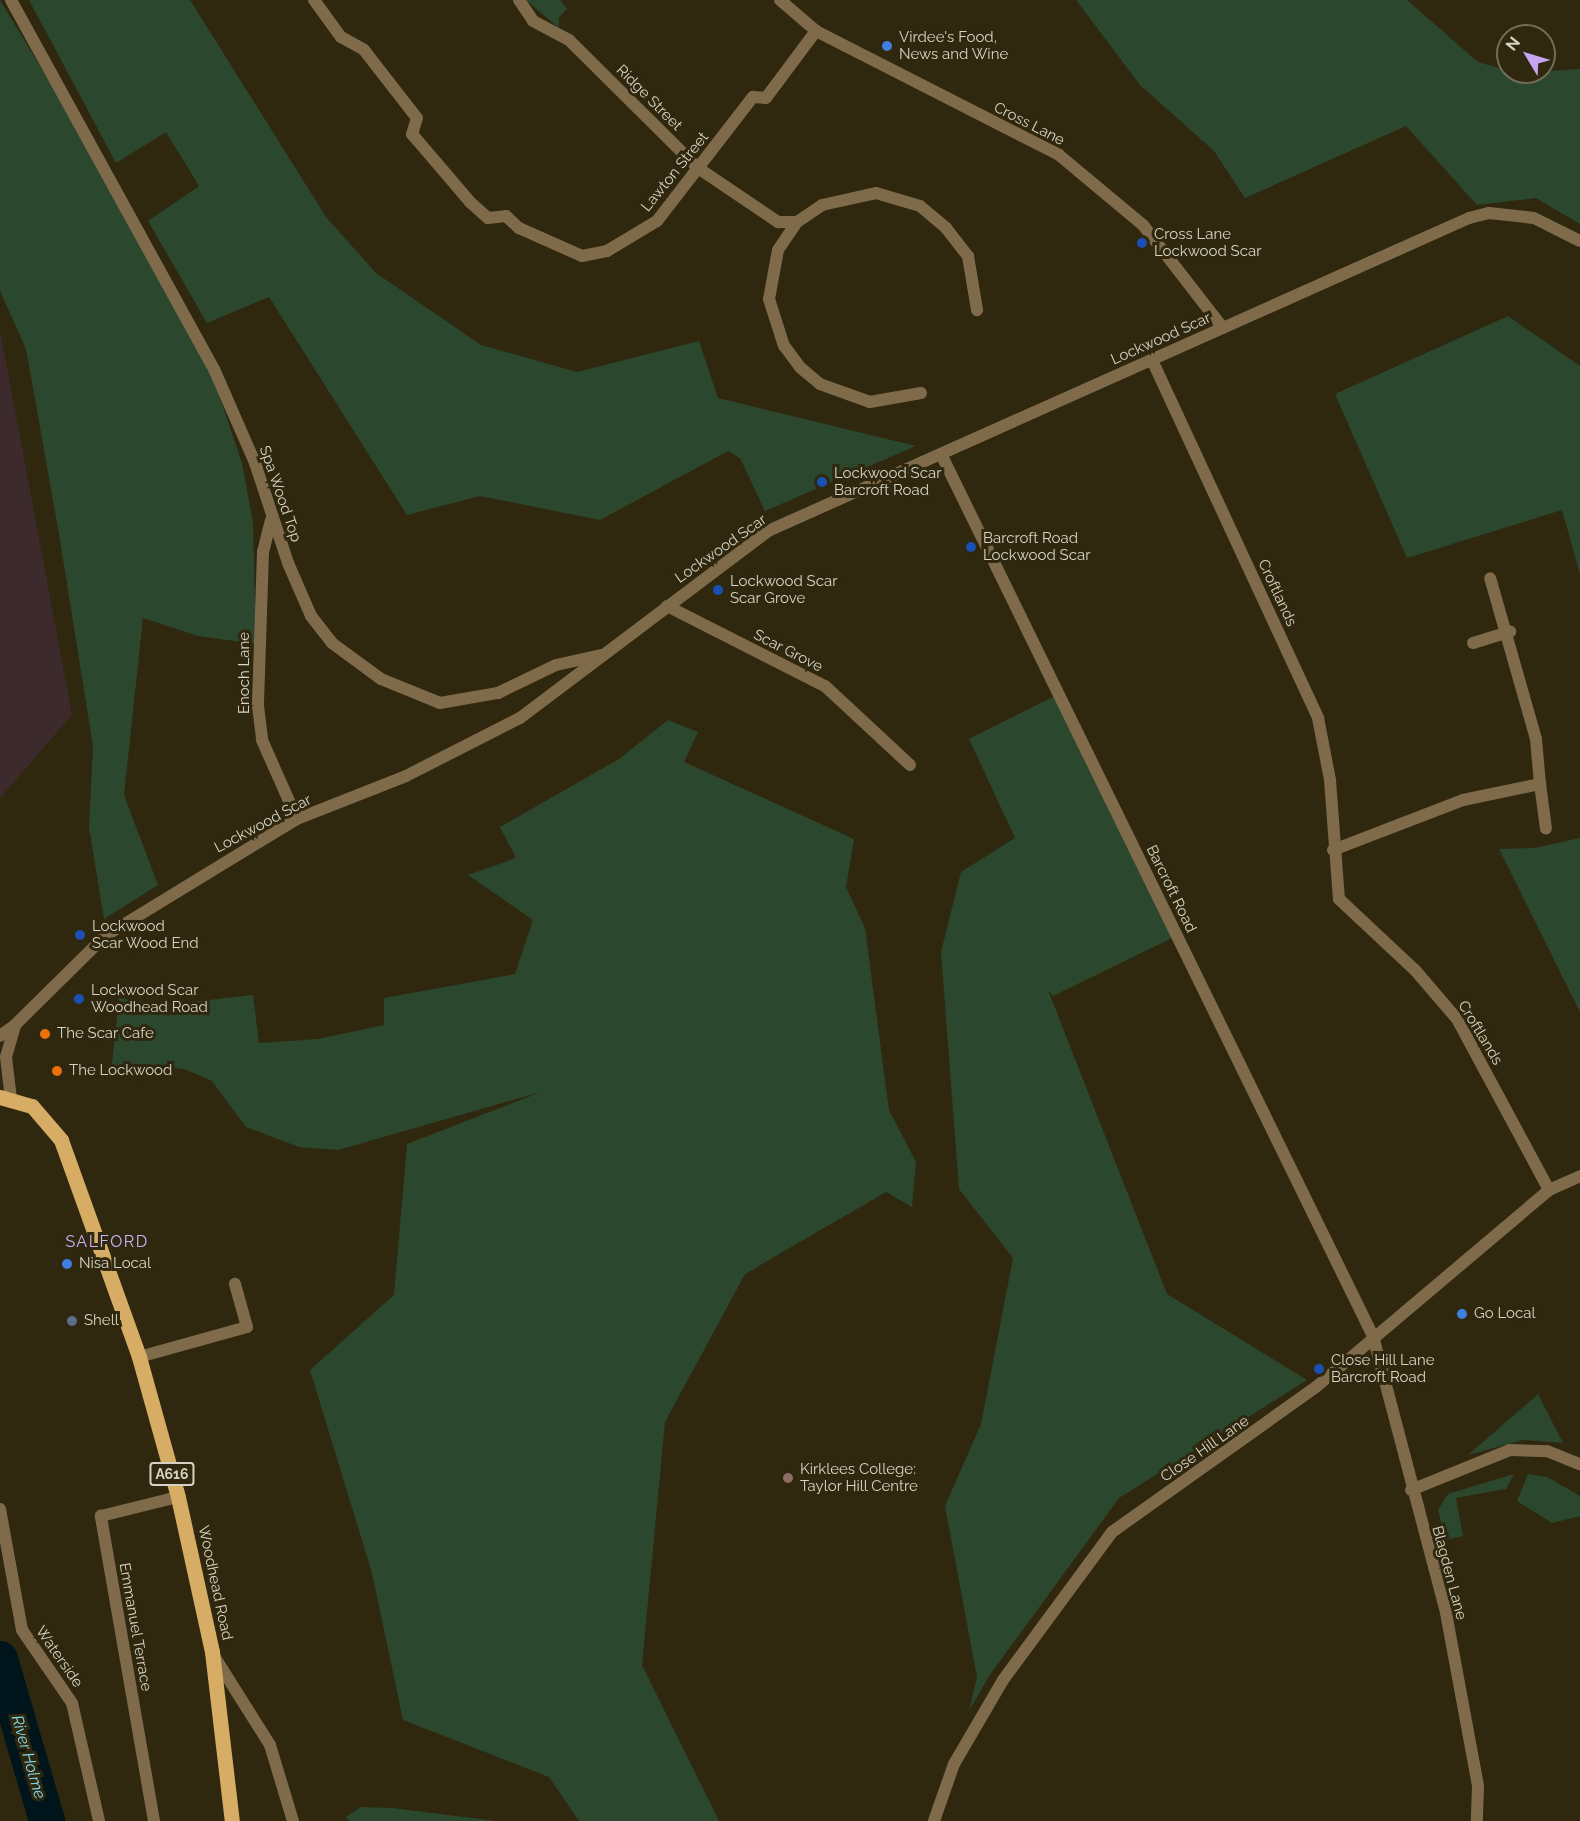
<!DOCTYPE html>
<html>
<head>
<meta charset="utf-8">
<style>
	body { margin:0 }
	#map { position:relative; width:1580px; height:1821px; overflow:hidden; background:#2f280f; font-family:Raleway,sans-serif }
	div>[style] { position:absolute }
	.industrial>* { inset:0; background:#3d2a2d }
	.green>* { inset:0; background:#2b472e }
	.river>* { height:36px; margin:-18px; padding:0 18px; transform-origin:18px; border-radius:18px; background:#00151b }
	.street>* { height:12px; margin:-6px; padding:0 6px; transform-origin:6px; border-radius:6px; background:#7f6a49 }
	.primary>* { height:15px; margin:-7.5px; padding:0 7.5px; transform-origin:7.5px; border-radius:7.5px; background:#d7ac64 }
	.dots>* { width:16px; height:16px; translate:-50% -50%; box-sizing:border-box; border:3px solid #2f280f; border-radius:50% }
	span { translate:-50% -50%; white-space:nowrap; text-align:center; line-height:1.15; -webkit-text-stroke:6px #2f280f; paint-order:stroke }
	.shield-label span { padding:2px 4px; background:#2f280f; border:2px solid; border-radius:4px; -webkit-text-stroke-width:0 }
	.shield-label { font-size:14px; color:#d7d3c4; font-weight:700 }
	.poi-label { font-size:15px; color:#d7d3c4 }
	.left { translate:0 -50%; text-align:left }
	.street-label { font-size:15px; color:#d7d3c4 }
	.neighbourhood-label { font-size:16px; color:#d0b2f6; letter-spacing:1.5px }
	.water-label { font-size:16px; color:#83ddf2; font-style:italic }
	.north { position:absolute; left:1496px; top:24px; width:60px; height:60px; box-sizing:border-box; background:#2f280f; border:2px solid #726c57; border-radius:50%; rotate:308deg; font-size:16px; font-weight:700; line-height:24px; text-align:center; color:#d7d3c4 }
	.north::after { content:''; display:block; margin:auto; width:21px; height:27px; background:#c6a6f0; clip-path:polygon(50% 0,100% 100%,50% 72%,0 100%) }
</style>
</head>
<body>
<div id="map">
	<div class="industrial">
		<i style="clip-path:polygon(0 330px,72px 715px,0 798px)"></i>
	</div>
	<div class="green">
		<i style="clip-path:polygon(0 0,136px 224px,177px 305px,218px 392px,242px 463px,253px 523px,256px 644px,198px 636px,143px 618px,124px 795px,158px 885px,104px 919px,89px 827px,93px 746px,59px 534px,26px 349px,0 291px)"></i>
		<i style="clip-path:polygon(29px 0,190px 0,326px 217px,376px 273px,481px 345px,577px 372px,699px 341px,718px 398px,916px 446px,765px 511px,740px 458px,728px 451px,600px 520px,480px 496px,407px 515px,269px 297px,207px 323px,148px 221px,199px 186px,166px 132px,116px 163px)"></i>
		<i style="clip-path:polygon(526px 0,560px 0,567px 9px,559px 17px,559px 28px)"></i>
		<i style="clip-path:polygon(1076px 0,1407px 0,1478px 62px,1516px 73px,1580px 69px,1580px 224px,1536px 198px,1477px 205px,1406px 126px,1245px 198px,1214px 151px,1140px 85px)"></i>
		<i style="clip-path:polygon(1508px 316px,1580px 366px,1580px 574px,1562px 510px,1407px 558px,1335px 394px)"></i>
		<i style="clip-path:polygon(1057px 695px,1172px 938px,1053px 996px,1048px 990px,1167px 1294px,1307px 1380px,1119px 1498px,989px 1676px,969px 1711px,977px 1677px,945px 1506px,981px 1424px,1013px 1258px,959px 1189px,941px 952px,961px 872px,1015px 838px,969px 739px)"></i>
		<i style="clip-path:polygon(668px 720px,698px 732px,684px 762px,854px 839px,846px 887px,865px 928px,889px 1110px,916px 1162px,912px 1207px,886px 1192px,745px 1274px,665px 1422px,642px 1665px,719px 1821px,579px 1821px,549px 1777px,403px 1720px,372px 1573px,310px 1370px,394px 1295px,407px 1144px,541px 1092px,338px 1150px,299px 1147px,246px 1127px,212px 1081px,184px 1069px,147px 1065px,111px 1072px,119px 998px,165px 1005px,253px 995px,259px 1043px,318px 1039px,384px 1025px,384px 998px,515px 974px,533px 920px,468px 875px,516px 858px,500px 827px,619px 759px)"></i>
		<i style="clip-path:polygon(1580px 838px,1580px 1012px,1499px 849px,1535px 848px)"></i>
		<i style="clip-path:polygon(1538px 1394px,1563px 1443px,1523px 1440px,1468px 1455px)"></i>
		<i style="clip-path:polygon(1514px 1474px,1506px 1489px,1456px 1498px,1463px 1536px,1446px 1540px,1438px 1510px,1448px 1494px)"></i>
		<i style="clip-path:polygon(1528px 1474px,1547px 1477px,1580px 1496px,1580px 1516px,1552px 1523px,1517px 1501px)"></i>
		<i style="clip-path:polygon(361px 1807px,392px 1808px,496px 1821px,349px 1821px,346px 1817px)"></i>
	</div>
	<div class="river">
		<i style="left:0;top:1659px;width:169px;rotate:73.8deg"></i>
	</div>
	<div class="street">
		<i style="left:11px;top:0;width:421px;rotate:61.2deg"></i>
		<i style="left:214px;top:369px;width:103px;rotate:66.4deg"></i>
		<i style="left:255px;top:463px;width:105px;rotate:71.7deg"></i>
		<i style="left:288px;top:563px;width:58px;rotate:66.5deg"></i>
		<i style="left:311px;top:616px;width:34px;rotate:52deg"></i>
		<i style="left:332px;top:643px;width:61px;rotate:36.3deg"></i>
		<i style="left:381px;top:679px;width:64px;rotate:22.1deg"></i>
		<i style="left:440px;top:703px;width:59px;rotate:-9.8deg"></i>
		<i style="left:498px;top:693px;width:64px;rotate:-25.8deg"></i>
		<i style="left:556px;top:665px;width:46px;rotate:-12.5deg"></i>
		<i style="left:314px;top:0;width:46px;rotate:53.9deg"></i>
		<i style="left:341px;top:37px;width:26px;rotate:29deg"></i>
		<i style="left:364px;top:50px;width:86px;rotate:52.1deg"></i>
		<i style="left:417px;top:118px;width:17px;rotate:107deg"></i>
		<i style="left:412px;top:134px;width:89px;rotate:49.5deg"></i>
		<i style="left:470px;top:202px;width:24px;rotate:42deg"></i>
		<i style="left:488px;top:218px;width:18px;rotate:-6deg"></i>
		<i style="left:506px;top:216px;width:18px;rotate:43deg"></i>
		<i style="left:519px;top:228px;width:69px;rotate:24deg"></i>
		<i style="left:582px;top:256px;width:25px;rotate:-11deg"></i>
		<i style="left:607px;top:251px;width:58px;rotate:-31deg"></i>
		<i style="left:657px;top:221px;width:157px;rotate:-52.3deg"></i>
		<i style="left:753px;top:97px;width:13px;rotate:4deg"></i>
		<i style="left:766px;top:98px;width:84px;rotate:-53.3deg"></i>
		<i style="left:519px;top:0;width:25px;rotate:56deg"></i>
		<i style="left:533px;top:21px;width:41px;rotate:27.8deg"></i>
		<i style="left:569px;top:40px;width:182px;rotate:44.8deg"></i>
		<i style="left:698px;top:168px;width:97px;rotate:34deg"></i>
		<i style="left:778px;top:222px;width:19px"></i>
		<i style="left:780px;top:0;width:48px;rotate:40.7deg"></i>
		<i style="left:816px;top:31px;width:273px;rotate:27deg"></i>
		<i style="left:1059px;top:155px;width:109px;rotate:39.8deg"></i>
		<i style="left:1143px;top:225px;width:130px;rotate:52.2deg"></i>
		<i style="left:1152px;top:360px;width:395px;rotate:65.1deg"></i>
		<i style="left:1318px;top:718px;width:63px;rotate:79deg"></i>
		<i style="left:1330px;top:780px;width:119px;rotate:85.7deg"></i>
		<i style="left:1339px;top:899px;width:104px;rotate:43.1deg"></i>
		<i style="left:1415px;top:970px;width:65px;rotate:49.4deg"></i>
		<i style="left:1457px;top:1019px;width:194px;rotate:61.7deg"></i>
		<i style="left:921px;top:393px;width:52px;rotate:170deg"></i>
		<i style="left:870px;top:402px;width:53px;rotate:-160.2deg"></i>
		<i style="left:820px;top:384px;width:26px;rotate:-140deg"></i>
		<i style="left:800px;top:367px;width:26px;rotate:-127deg"></i>
		<i style="left:784px;top:346px;width:49px;rotate:-107.7deg"></i>
		<i style="left:769px;top:299px;width:50px;rotate:-79.6deg"></i>
		<i style="left:778px;top:250px;width:34px;rotate:-56deg"></i>
		<i style="left:797px;top:222px;width:30px;rotate:-34deg"></i>
		<i style="left:822px;top:205px;width:55px;rotate:-12.5deg"></i>
		<i style="left:876px;top:193px;width:46px;rotate:16.5deg"></i>
		<i style="left:920px;top:206px;width:34px;rotate:40deg"></i>
		<i style="left:946px;top:228px;width:36px;rotate:52deg"></i>
		<i style="left:968px;top:256px;width:55px;rotate:80.5deg"></i>
		<i style="left:942px;top:456px;width:980px;rotate:63.91deg"></i>
		<i style="left:1373px;top:1336px;width:286px;rotate:75.2deg"></i>
		<i style="left:1446px;top:1613px;width:176px;rotate:79.5deg"></i>
		<i style="left:1478px;top:1786px;width:35px;rotate:92deg"></i>
		<i style="left:271px;top:520px;width:33px;rotate:104deg"></i>
		<i style="left:263px;top:552px;width:154px;rotate:91.9deg"></i>
		<i style="left:258px;top:706px;width:34px;rotate:83deg"></i>
		<i style="left:262px;top:740px;width:86px;rotate:66.1deg"></i>
		<i style="left:667px;top:606px;width:177px;rotate:26.9deg"></i>
		<i style="left:825px;top:686px;width:116px;rotate:42.9deg"></i>
		<i style="left:1473px;top:643px;width:39px;rotate:-17deg"></i>
		<i style="left:1540px;top:784px;width:45px;rotate:82.4deg"></i>
		<i style="left:1333px;top:850px;width:139px;rotate:-21deg"></i>
		<i style="left:1463px;top:800px;width:79px;rotate:-11.7deg"></i>
		<i style="left:1540px;top:784px;width:45px;rotate:-95.1deg"></i>
		<i style="left:1536px;top:739px;width:167px;rotate:-105.9deg"></i>
		<i style="left:0;top:1036px;width:19px;rotate:-36deg"></i>
		<i style="left:11px;top:1099px;width:42px;rotate:-96.8deg"></i>
		<i style="left:6px;top:1057px;width:33px;rotate:-74deg"></i>
		<i style="left:15px;top:1025px;width:127px;rotate:-44.7deg"></i>
		<i style="left:105px;top:936px;width:225px;rotate:-31.4deg"></i>
		<i style="left:297px;top:819px;width:117px;rotate:-21.5deg"></i>
		<i style="left:406px;top:776px;width:128px;rotate:-27deg"></i>
		<i style="left:520px;top:718px;width:311px;rotate:-37deg"></i>
		<i style="left:768px;top:531px;width:768px;rotate:-24.06deg"></i>
		<i style="left:1469px;top:218px;width:21px;rotate:-14deg"></i>
		<i style="left:1489px;top:213px;width:45px;rotate:6.3deg"></i>
		<i style="left:1534px;top:218px;width:51px;rotate:26.6deg"></i>
		<i style="left:139px;top:1357px;width:112px;rotate:-15.5deg"></i>
		<i style="left:247px;top:1327px;width:45px;rotate:-105.6deg"></i>
		<i style="left:1411px;top:1490px;width:107px;rotate:-22deg"></i>
		<i style="left:1510px;top:1450px;width:37px;rotate:2deg"></i>
		<i style="left:1547px;top:1451px;width:35px;rotate:22deg"></i>
		<i style="left:0;top:1509px;width:123px;rotate:79.7deg"></i>
		<i style="left:22px;top:1630px;width:88px;rotate:55.6deg"></i>
		<i style="left:72px;top:1703px;width:121px;rotate:77.1deg"></i>
		<i style="left:214px;top:1656px;width:105px;rotate:57.8deg"></i>
		<i style="left:270px;top:1745px;width:79px;rotate:73.2deg"></i>
		<i style="left:154px;top:1821px;width:310px;rotate:-99.9deg"></i>
		<i style="left:101px;top:1516px;width:79px;rotate:-13.9deg"></i>
		<i style="left:934px;top:1821px;width:60px;rotate:-70.7deg"></i>
		<i style="left:954px;top:1764px;width:97px;rotate:-59.7deg"></i>
		<i style="left:1003px;top:1680px;width:184px;rotate:-53.6deg"></i>
		<i style="left:1112px;top:1532px;width:250px;rotate:-35.4deg"></i>
		<i style="left:1316px;top:1387px;width:305px;rotate:-40.2deg"></i>
		<i style="left:1549px;top:1190px;width:34px;rotate:-24deg"></i>
	</div>
	<div class="primary">
		<i style="left:0;top:1097px;width:33px;rotate:16deg"></i>
		<i style="left:32px;top:1106px;width:45px;rotate:49.5deg"></i>
		<i style="left:61px;top:1140px;width:231px;rotate:70.2deg"></i>
		<i style="left:139px;top:1357px;width:145px;rotate:74.4deg"></i>
		<i style="left:178px;top:1497px;width:159px;rotate:77.6deg"></i>
		<i style="left:212px;top:1652px;width:170px;rotate:83.3deg"></i>
	</div>
	<div class="dots">
		<i style="left:887px;top:46px;background:#3f7fe0"></i>
		<i style="left:1142px;top:243px;background:#1a4fb4"></i>
		<i style="left:822px;top:482px;background:#1a4fb4"></i>
		<i style="left:971px;top:547px;background:#1a4fb4"></i>
		<i style="left:718px;top:590px;background:#1a4fb4"></i>
		<i style="left:80px;top:935px;background:#1a4fb4"></i>
		<i style="left:79px;top:999px;background:#1a4fb4"></i>
		<i style="left:45px;top:1034px;background:#e8710a"></i>
		<i style="left:57px;top:1071px;background:#e8710a"></i>
		<i style="left:67px;top:1264px;background:#3f7fe0"></i>
		<i style="left:1462px;top:1314px;background:#3f7fe0"></i>
		<i style="left:72px;top:1321px;background:#5c6f8a"></i>
		<i style="left:1319px;top:1369px;background:#1a4fb4"></i>
		<i style="left:788px;top:1478px;background:#8d6e63"></i>
	</div>
	<div class="shield-label">
		<span style="left:172px;top:1474px">A616</span>
	</div>
	<div class="poi-label">
		<span class="left" style="left:899px;top:46px">Virdee's Food,<br>News and Wine</span>
		<span class="left" style="left:1154px;top:243px">Cross Lane<br>Lockwood Scar</span>
		<span class="left" style="left:834px;top:482px">Lockwood Scar<br>Barcroft Road</span>
		<span class="left" style="left:983px;top:547px">Barcroft Road<br>Lockwood Scar</span>
		<span class="left" style="left:730px;top:590px">Lockwood Scar<br>Scar Grove</span>
		<span class="left" style="left:92px;top:935px">Lockwood<br>Scar Wood End</span>
		<span class="left" style="left:91px;top:999px">Lockwood Scar<br>Woodhead Road</span>
		<span class="left" style="left:57px;top:1034px">The Scar Cafe</span>
		<span class="left" style="left:69px;top:1071px">The Lockwood</span>
		<span class="left" style="left:79px;top:1264px">Nisa Local</span>
		<span class="left" style="left:1474px;top:1314px">Go Local</span>
		<span class="left" style="left:84px;top:1321px">Shell</span>
		<span class="left" style="left:1331px;top:1369px">Close Hill Lane<br>Barcroft Road</span>
		<span class="left" style="left:800px;top:1478px">Kirklees College:<br>Taylor Hill Centre</span>
	</div>
	<div class="street-label">
		<span style="left:649px;top:98px;rotate:45deg">Ridge Street</span>
		<span style="left:1029px;top:124px;rotate:27deg">Cross Lane</span>
		<span style="left:675px;top:172px;rotate:-51deg">Lawton Street</span>
		<span style="left:1161px;top:339px;rotate:-24deg">Lockwood Scar</span>
		<span style="left:280px;top:494px;rotate:71deg">Spa Wood Top</span>
		<span style="left:721px;top:549px;rotate:-35deg">Lockwood Scar</span>
		<span style="left:1277px;top:593px;rotate:65deg">Croftlands</span>
		<span style="left:788px;top:651px;rotate:27deg">Scar Grove</span>
		<span style="left:245px;top:673px;rotate:-90deg">Enoch Lane</span>
		<span style="left:263px;top:824px;rotate:-28deg">Lockwood Scar</span>
		<span style="left:1171px;top:889px;rotate:64deg">Barcroft Road</span>
		<span style="left:1480px;top:1033px;rotate:59deg">Croftlands</span>
		<span style="left:1205px;top:1449px;rotate:-35deg">Close Hill Lane</span>
		<span style="left:1449px;top:1573px;rotate:75deg">Blagden Lane</span>
		<span style="left:215px;top:1583px;rotate:78deg">Woodhead Road</span>
		<span style="left:135px;top:1627px;rotate:80deg">Emmanuel Terrace</span>
		<span style="left:59px;top:1657px;rotate:55deg">Waterside</span>
	</div>
	<div class="neighbourhood-label">
		<span style="left:107px;top:1242px">SALFORD</span>
	</div>
	<div class="water-label">
		<span style="left:28px;top:1757px;rotate:74deg">River Holme</span>
	</div>
	<div class="north">N</div>
</div>
</body>
</html>
